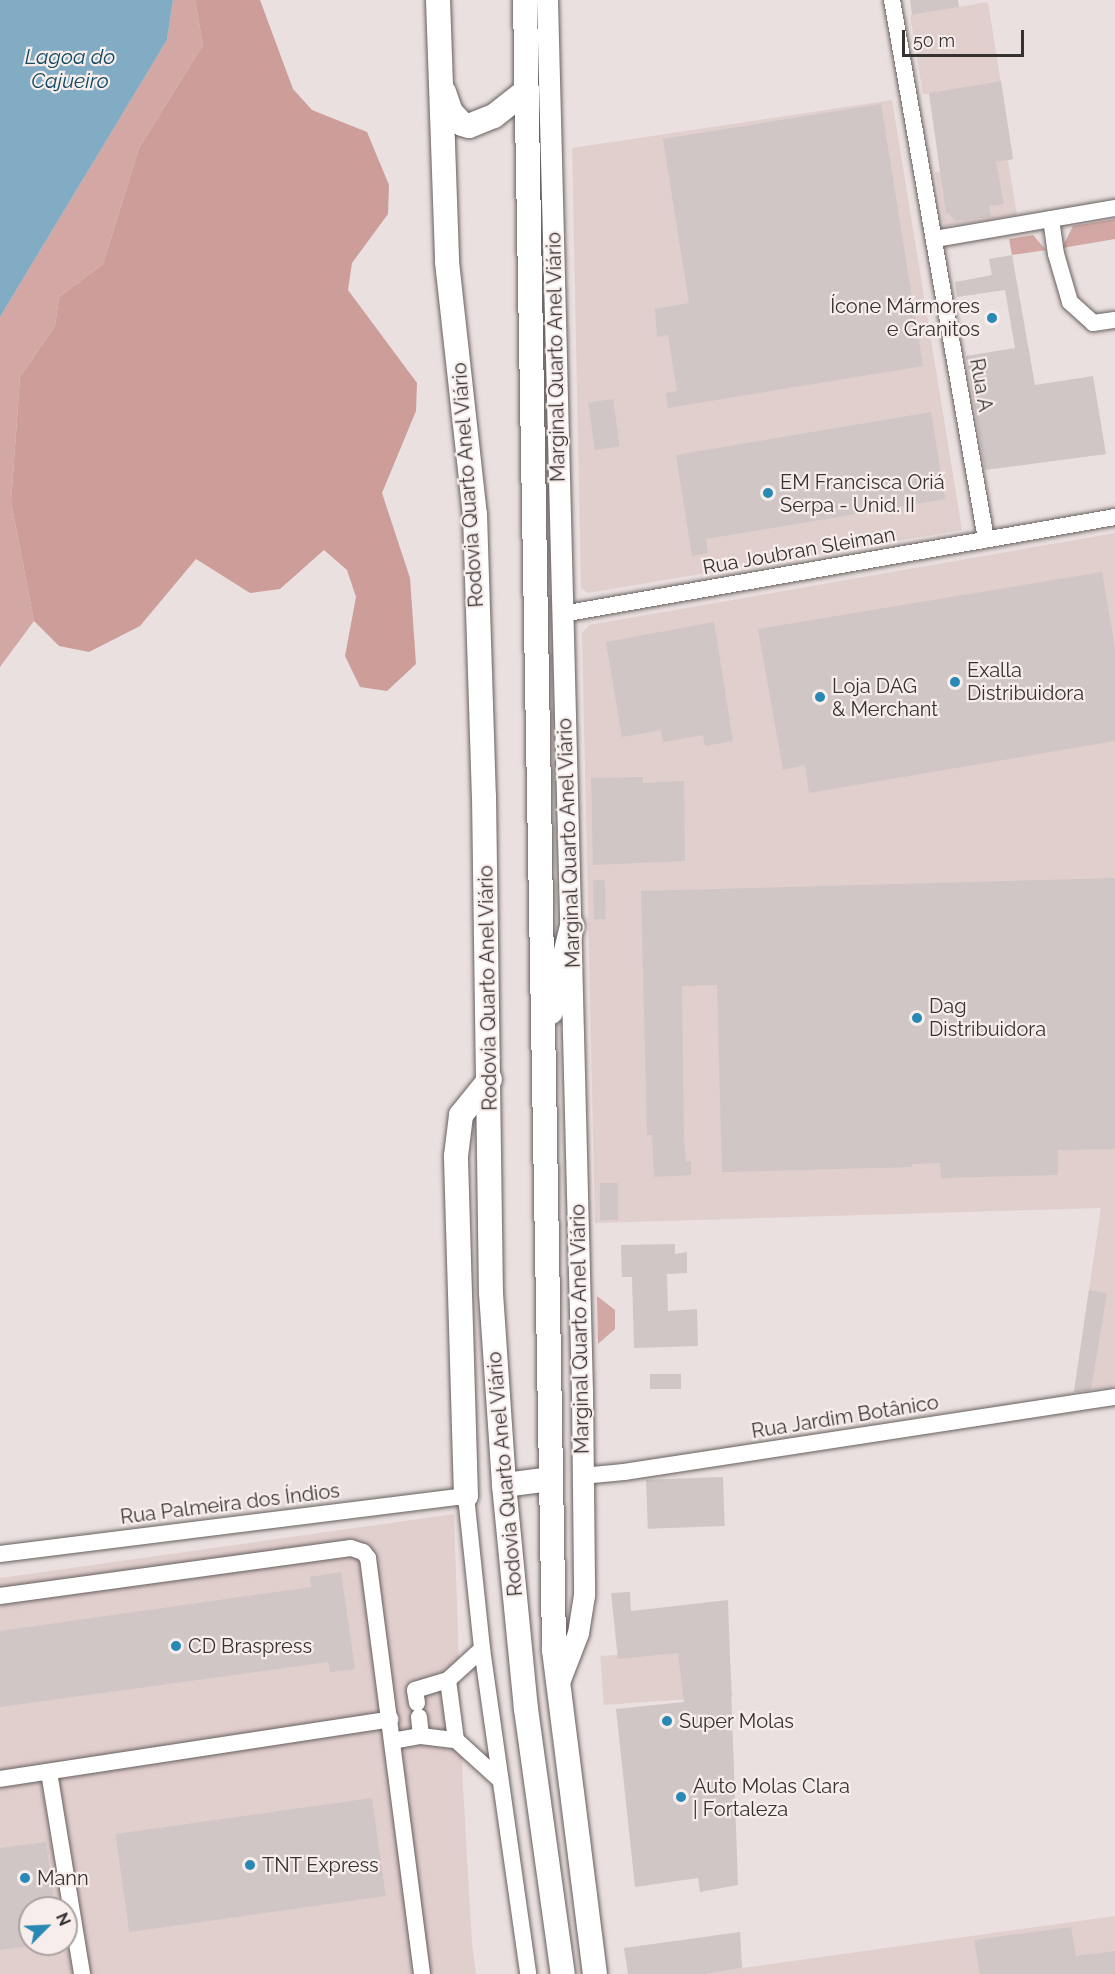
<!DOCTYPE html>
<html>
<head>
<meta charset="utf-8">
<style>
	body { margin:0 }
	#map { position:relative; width:1115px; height:1974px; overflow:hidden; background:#eae0df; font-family:Raleway,sans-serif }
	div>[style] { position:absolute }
	.built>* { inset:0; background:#e1cfce; transform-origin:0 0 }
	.green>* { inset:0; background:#d3a8a4 }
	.forest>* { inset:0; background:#cd9e99 }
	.water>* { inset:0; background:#82acc3 }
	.building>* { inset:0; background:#cfc6c5; transform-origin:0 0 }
	.roads { filter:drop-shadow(0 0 2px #67605f) drop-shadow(0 0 2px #67605f) }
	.minor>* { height:16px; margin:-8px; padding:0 8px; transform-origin:8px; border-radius:8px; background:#fff }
	.major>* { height:21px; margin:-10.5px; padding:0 10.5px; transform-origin:10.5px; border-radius:10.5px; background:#fff }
	.highway>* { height:24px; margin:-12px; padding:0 12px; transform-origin:12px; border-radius:12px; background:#fff }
	.dots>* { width:16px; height:16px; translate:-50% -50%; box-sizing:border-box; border:3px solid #f7eeec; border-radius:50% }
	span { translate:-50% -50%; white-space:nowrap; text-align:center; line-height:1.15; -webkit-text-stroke:4.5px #f7eeec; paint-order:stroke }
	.poi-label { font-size:20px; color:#363232 }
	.right { translate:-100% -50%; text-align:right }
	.left { translate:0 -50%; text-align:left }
	.street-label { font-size:20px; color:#363232 }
	.water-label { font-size:21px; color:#134a63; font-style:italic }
	.north { position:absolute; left:18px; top:1896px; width:60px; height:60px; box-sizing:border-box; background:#f7eeec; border:2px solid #aaa3a2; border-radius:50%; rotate:66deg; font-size:16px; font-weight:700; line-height:24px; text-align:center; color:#363232 }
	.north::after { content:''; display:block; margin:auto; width:21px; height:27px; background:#2989b4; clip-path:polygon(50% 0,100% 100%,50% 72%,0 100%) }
	.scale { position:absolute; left:902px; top:30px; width:122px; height:27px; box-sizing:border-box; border:3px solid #363232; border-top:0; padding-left:8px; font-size:18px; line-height:21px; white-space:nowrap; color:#363232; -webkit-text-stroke:4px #f7eeec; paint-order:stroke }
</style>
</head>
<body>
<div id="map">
	<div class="built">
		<i style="clip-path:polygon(988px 2px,1013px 159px,1008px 160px,1017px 215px,944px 226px,935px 172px,941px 171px,929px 94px,923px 94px,910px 15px)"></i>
		<i style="clip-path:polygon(892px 100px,962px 530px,588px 593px,581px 588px,572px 148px)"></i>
		<i style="clip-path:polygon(1115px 533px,1115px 1386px,1074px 1392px,1101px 1208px,595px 1223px,582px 633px,589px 625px)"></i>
		<i style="clip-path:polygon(evenodd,454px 1514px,463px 1786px,472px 1944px,476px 1974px,0 1974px,0 1578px,454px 1514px,30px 1908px,66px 1908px,66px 1944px,30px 1944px,30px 1908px)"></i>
		<i style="left:729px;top:1647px;width:49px;height:129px;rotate:86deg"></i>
		<i style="clip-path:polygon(1115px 1916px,1115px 1974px,705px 1974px,742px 1968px)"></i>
	</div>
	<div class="green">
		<i style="clip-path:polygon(173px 0,195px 0,203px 45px,139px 148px,103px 264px,59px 297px,55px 326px,20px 377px,11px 502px,34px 621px,0 667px,0 317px,167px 40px)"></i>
		<i style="clip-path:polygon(1115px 219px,1115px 239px,1062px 248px,1073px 226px)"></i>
		<i style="clip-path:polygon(1033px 235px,1046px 250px,1012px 255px,1009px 239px)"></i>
		<i style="clip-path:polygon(597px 1296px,615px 1310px,615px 1329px,598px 1344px)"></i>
	</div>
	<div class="forest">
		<i style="clip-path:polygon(195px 0,260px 0,293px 89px,312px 110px,367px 132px,389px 185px,388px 214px,352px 263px,348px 290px,417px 383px,416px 411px,382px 493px,410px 578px,416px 664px,387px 691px,360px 687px,345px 656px,356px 597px,347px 570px,324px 550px,280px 589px,250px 593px,196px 559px,140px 626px,89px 652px,59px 646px,34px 621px,11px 502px,20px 377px,55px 326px,59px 297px,103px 264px,139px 148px,203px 45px)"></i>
	</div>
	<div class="water">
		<i style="clip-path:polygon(0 0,173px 0,167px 40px,0 317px)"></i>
	</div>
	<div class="building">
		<i style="clip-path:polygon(910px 0,958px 0,959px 7px,912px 15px)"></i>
		<i style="clip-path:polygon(1001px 81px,1013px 159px,996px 162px,1004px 204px,989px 206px,991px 217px,955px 221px,949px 213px,946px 214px,929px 93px)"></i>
		<i style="clip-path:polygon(881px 104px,923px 366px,668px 408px,666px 393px,677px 391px,668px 335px,657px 337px,655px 309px,689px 303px,663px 139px)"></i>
		<i style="clip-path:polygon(1012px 255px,1035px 385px,1093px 376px,1106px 454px,985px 470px,966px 356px,1015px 348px,1005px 290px,957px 297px,955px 282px,992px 275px,989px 259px)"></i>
		<i style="left:613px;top:399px;width:48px;height:25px;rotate:82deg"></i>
		<i style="clip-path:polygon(931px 412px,945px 499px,706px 539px,708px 553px,692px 556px,676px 455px)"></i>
		<i style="clip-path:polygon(1102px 572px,1115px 647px,1115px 741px,809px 793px,805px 765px,783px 770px,758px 629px)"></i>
		<i style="clip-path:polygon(714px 622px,733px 741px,705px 746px,703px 735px,663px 742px,661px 730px,622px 737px,606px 642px)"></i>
		<i style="clip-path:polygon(643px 777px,643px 783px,684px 781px,685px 861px,593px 865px,591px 778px)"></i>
		<i style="clip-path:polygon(1115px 878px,1115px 1149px,1058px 1150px,1058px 1175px,941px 1178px,940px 1163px,912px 1164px,912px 1167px,722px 1172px,717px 985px,682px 986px,684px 1139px,686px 1162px,691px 1161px,691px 1175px,654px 1177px,652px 1135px,647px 1135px,641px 891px)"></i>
		<i style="left:605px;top:880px;width:39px;height:12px;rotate:89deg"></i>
		<i style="left:600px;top:1183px;width:18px;height:37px"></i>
		<i style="clip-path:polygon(675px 1244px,675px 1254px,687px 1252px,687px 1273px,667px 1274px,668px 1311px,697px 1309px,698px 1346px,634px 1348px,632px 1277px,622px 1277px,621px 1245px)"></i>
		<i style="clip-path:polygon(1089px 1290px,1107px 1293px,1091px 1390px,1074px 1392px)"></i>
		<i style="left:650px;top:1374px;width:31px;height:15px"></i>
		<i style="left:723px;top:1477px;width:49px;height:77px;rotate:88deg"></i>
		<i style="clip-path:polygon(341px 1572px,355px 1669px,330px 1672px,328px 1662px,0 1707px,0 1631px,311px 1587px,310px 1577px)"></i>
		<i style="clip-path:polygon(630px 1592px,631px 1611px,728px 1600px,738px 1885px,700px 1892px,698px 1878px,635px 1887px,616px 1709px,684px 1702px,678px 1653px,618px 1659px,611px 1593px)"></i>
		<i style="left:372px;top:1798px;width:99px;height:259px;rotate:82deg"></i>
		<i style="clip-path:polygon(46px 1842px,55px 1908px,30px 1908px,30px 1946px,0 1950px,0 1848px)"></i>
		<i style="clip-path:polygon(1071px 1927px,1076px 1956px,1115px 1951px,1115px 1974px,980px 1974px,974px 1940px)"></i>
		<i style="clip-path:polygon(740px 1932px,742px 1968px,705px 1974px,628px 1974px,624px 1948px)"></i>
	</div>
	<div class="roads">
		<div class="minor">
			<i style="left:892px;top:0;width:547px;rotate:80.11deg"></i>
			<i style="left:1051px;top:219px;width:35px;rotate:82deg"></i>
			<i style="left:1056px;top:254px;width:50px;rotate:73.7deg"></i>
			<i style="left:1070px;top:302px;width:31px;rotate:42deg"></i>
			<i style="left:1093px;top:323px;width:22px;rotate:-8deg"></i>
			<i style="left:935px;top:239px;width:183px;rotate:-9.8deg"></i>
			<i style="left:562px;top:614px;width:561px;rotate:-9.95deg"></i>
			<i style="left:582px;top:1476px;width:42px;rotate:-5.4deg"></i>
			<i style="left:624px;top:1472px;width:497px;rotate:-8.7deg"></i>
			<i style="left:0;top:1554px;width:470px;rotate:-7.1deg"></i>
			<i style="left:466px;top:1496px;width:154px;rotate:84deg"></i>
			<i style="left:482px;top:1649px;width:328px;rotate:81.9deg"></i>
			<i style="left:0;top:1596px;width:354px;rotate:-7.8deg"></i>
			<i style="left:351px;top:1548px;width:13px;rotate:18deg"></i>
			<i style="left:363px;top:1552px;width:8px;rotate:50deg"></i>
			<i style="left:368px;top:1558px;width:419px;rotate:82.6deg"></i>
			<i style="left:448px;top:1680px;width:61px;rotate:82.4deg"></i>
			<i style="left:417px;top:1703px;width:13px;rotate:-99deg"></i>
			<i style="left:415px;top:1690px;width:34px;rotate:-17deg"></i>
			<i style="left:448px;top:1680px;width:46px;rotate:-42.4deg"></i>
			<i style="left:419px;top:1717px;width:19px;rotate:84deg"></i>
			<i style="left:392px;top:1741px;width:29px;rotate:-10deg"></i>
			<i style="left:421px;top:1736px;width:35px;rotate:7deg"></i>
			<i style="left:456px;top:1740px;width:59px;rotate:42.3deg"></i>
			<i style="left:49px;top:1772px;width:205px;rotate:80.7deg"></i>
			<i style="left:0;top:1779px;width:395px;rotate:-8.7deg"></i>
		</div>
		<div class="major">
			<i style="left:547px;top:0;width:1391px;rotate:88.56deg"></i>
			<i style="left:582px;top:1391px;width:204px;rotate:89.4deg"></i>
			<i style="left:584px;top:1595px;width:38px;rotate:99deg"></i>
			<i style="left:578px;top:1633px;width:53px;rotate:111.2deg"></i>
		</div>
		<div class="highway">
			<i style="left:438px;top:0;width:262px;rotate:88deg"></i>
			<i style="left:447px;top:262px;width:254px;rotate:83.7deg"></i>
			<i style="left:475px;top:514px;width:282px;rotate:88.2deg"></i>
			<i style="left:484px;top:796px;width:497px;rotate:89.2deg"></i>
			<i style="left:491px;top:1293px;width:192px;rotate:86.1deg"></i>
			<i style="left:504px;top:1485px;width:225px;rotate:84.4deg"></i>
			<i style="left:526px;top:1709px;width:268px;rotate:82.1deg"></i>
			<i style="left:525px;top:0;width:1650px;rotate:88.99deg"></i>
			<i style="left:554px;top:1650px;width:327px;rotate:82.8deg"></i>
			<i style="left:444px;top:92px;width:21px;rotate:71deg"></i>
			<i style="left:451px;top:112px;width:16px;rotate:47deg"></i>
			<i style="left:462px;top:124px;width:7px;rotate:16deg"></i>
			<i style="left:469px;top:126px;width:27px;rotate:-22deg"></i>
			<i style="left:494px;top:116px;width:42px;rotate:-38.2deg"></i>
			<i style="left:551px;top:1012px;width:89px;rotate:-76.3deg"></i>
			<i style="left:504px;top:1485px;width:46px;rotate:-7.4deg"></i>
			<i style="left:466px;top:1496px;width:340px;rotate:-91.7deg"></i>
			<i style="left:456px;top:1156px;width:41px;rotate:-83deg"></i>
			<i style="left:461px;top:1115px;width:46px;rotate:-51.1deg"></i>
		</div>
	</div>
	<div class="dots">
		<i style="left:992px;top:318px;background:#2989b4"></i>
		<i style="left:768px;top:493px;background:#2989b4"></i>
		<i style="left:955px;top:682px;background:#2989b4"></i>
		<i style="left:820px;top:697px;background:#2989b4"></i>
		<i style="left:917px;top:1018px;background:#2989b4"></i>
		<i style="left:176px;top:1646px;background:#2989b4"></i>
		<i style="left:667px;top:1721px;background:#2989b4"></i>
		<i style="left:681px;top:1797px;background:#2989b4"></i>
		<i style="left:250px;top:1865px;background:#2989b4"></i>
		<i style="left:25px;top:1878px;background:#2989b4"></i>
	</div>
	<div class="poi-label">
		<span class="right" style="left:980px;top:318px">Ícone Mármores<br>e Granitos</span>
		<span class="left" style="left:780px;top:494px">EM Francisca Oriá<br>Serpa - Unid. II</span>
		<span class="left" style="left:967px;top:682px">Exalla<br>Distribuidora</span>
		<span class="left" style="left:832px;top:698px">Loja DAG<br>&amp; Merchant</span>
		<span class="left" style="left:929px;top:1018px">Dag<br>Distribuidora</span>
		<span class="left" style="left:188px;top:1646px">CD Braspress</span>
		<span class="left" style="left:679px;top:1721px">Super Molas</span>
		<span class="left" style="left:693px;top:1798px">Auto Molas Clara<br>| Fortaleza</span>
		<span class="left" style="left:262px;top:1865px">TNT Express</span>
		<span class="left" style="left:37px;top:1878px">Mann</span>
	</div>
	<div class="street-label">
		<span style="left:556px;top:357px;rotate:-91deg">Marginal Quarto Anel Viário</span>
		<span style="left:981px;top:385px;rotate:80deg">Rua A</span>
		<span style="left:468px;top:485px;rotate:-94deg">Rodovia Quarto Anel Viário</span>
		<span style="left:799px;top:551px;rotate:-10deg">Rua Joubran Sleiman</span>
		<span style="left:569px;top:843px;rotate:-92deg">Marginal Quarto Anel Viário</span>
		<span style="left:488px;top:988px;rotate:-91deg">Rodovia Quarto Anel Viário</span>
		<span style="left:580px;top:1329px;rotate:-91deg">Marginal Quarto Anel Viário</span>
		<span style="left:845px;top:1417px;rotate:-9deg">Rua Jardim Botânico</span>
		<span style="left:505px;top:1474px;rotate:-95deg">Rodovia Quarto Anel Viário</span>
		<span style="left:230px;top:1504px;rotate:-7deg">Rua Palmeira dos Índios</span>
	</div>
	<div class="water-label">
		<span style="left:70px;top:69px">Lagoa do<br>Cajueiro</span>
	</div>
	<div class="north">N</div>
	<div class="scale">50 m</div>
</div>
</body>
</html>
